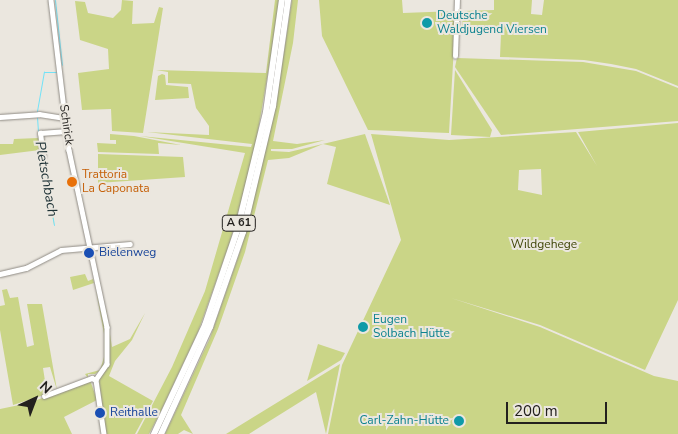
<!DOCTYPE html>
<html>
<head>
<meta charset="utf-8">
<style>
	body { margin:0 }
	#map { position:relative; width:678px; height:434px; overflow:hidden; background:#ebe7df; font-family:"Nunito Sans",sans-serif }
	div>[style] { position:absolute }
	.green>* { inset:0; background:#cad587 }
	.stream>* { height:1px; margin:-0.5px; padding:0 0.5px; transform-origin:0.5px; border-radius:0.5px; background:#72e2f7 }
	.roads { filter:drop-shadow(0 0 1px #8f8b84) drop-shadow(0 0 1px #8f8b84) }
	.minor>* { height:4.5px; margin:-2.25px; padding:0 2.25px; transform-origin:2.25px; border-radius:2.25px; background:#fff }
	.highway>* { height:6px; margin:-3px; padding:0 3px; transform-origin:3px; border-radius:3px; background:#fff }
	.dots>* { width:14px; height:14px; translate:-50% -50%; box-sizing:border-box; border:2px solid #ebe7df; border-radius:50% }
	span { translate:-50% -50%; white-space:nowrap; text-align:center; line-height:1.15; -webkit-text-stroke:4px #ebe7df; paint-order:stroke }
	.shield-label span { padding:1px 4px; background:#ebe7df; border:1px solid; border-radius:4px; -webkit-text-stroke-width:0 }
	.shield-label { font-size:11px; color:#23211e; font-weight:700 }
	.culture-label { font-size:12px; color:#0d838f }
	.left { translate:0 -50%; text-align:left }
	.right { translate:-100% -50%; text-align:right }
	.street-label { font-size:12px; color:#23211e }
	.food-label { font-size:12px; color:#c56008 }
	.park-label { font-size:12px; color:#424809 }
	.transit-label { font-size:12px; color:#164399 }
	.water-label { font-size:14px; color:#1d3135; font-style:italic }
	.north { position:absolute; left:10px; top:374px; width:50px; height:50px; -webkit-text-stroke:4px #ebe7df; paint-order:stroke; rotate:43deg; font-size:14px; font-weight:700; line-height:20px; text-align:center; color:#23211e }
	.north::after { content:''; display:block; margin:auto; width:18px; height:22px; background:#23211e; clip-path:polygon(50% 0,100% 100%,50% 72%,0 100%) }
	.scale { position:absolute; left:506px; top:402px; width:101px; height:22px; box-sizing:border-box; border:2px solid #23211e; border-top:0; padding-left:6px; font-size:15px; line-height:18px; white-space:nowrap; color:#23211e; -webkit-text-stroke:4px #ebe7df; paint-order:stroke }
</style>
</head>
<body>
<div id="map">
	<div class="green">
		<i style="clip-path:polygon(122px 0,133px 1px,132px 24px,154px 23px,159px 7px,163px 8px,143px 133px,112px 131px,111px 109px,82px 110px,78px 73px,109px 69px,108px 49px,80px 40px,75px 1px,85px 2px,88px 13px,113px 18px,121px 10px)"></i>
		<i style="clip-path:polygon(275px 0,279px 0,276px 26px,254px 154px,230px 242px,198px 332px,160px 413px,149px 434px,137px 434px,172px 367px,205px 291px,245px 153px,140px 136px,251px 147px,252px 144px,147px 132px,209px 135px,209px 126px,196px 108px,191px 84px,168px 83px,168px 72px,156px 70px,266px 73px)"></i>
		<i style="clip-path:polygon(292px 0,298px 0,293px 43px,273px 141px,297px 144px,325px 140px,292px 149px,271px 149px,271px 151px,289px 152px,365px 134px,390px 205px,327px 184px,336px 147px,323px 144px,289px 158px,268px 160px,245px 252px,218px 329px,181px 415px,193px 434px,184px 430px,178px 434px,165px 434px,210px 338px,242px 246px,275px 110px)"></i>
		<i style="clip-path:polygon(319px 0,402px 0,403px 13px,456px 11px,449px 133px,368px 130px,322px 36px)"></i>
		<i style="clip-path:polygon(494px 0,532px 0,531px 14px,542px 15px,544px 0,678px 0,678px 86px,636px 69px,611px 64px,584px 60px,500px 57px,501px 34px,469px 33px,462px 28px,463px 11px,494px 10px)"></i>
		<i style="clip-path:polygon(457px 58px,583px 62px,636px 71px,678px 88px,678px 121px,501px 135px,455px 67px)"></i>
		<i style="clip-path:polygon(455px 70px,492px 130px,490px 137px,451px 135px)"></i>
		<i style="clip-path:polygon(162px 74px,165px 75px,166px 85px,188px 87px,189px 98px,155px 100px,158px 76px)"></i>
		<i style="clip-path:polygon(evenodd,678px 123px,678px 300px,645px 370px,540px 325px,451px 298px,540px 327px,654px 376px,678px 381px,678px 434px,328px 434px,342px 365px,401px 240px,371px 134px,449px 140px,576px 132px,597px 166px,578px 132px,678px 123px,541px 169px,542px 195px,518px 190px,519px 170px,541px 169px)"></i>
		<i style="clip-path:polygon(39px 134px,53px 209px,54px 225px,40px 150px,0 155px,0 144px,13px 144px,14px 139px,38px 138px)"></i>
		<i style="clip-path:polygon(110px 134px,134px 136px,181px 145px,158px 143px,159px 154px,98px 152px,97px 143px,116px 144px,116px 140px,110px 140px)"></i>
		<i style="clip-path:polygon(98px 154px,183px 157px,185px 177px,98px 183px)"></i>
		<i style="clip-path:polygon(85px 274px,88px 281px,93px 279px,94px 283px,73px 290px,70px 277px)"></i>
		<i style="clip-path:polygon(7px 289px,10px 298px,18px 297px,27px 347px,34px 345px,27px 304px,42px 304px,57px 390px,50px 367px,43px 368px,47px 394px,13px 405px,0 330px,0 306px,5px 305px,2px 290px)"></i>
		<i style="clip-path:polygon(96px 291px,105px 329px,105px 357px,102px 369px,95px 374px,88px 374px,88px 378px,85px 374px,100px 370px,104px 357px,104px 334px)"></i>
		<i style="clip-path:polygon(106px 308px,112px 347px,130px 339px,145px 313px,132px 340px,115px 361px,109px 376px,153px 401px,135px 434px,106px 434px,99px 381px,109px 358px)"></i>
		<i style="clip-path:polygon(318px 344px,345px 353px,341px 360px,307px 381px)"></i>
		<i style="clip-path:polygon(340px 364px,326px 434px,316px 392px,249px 434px,226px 434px)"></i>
		<i style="clip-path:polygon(90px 380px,97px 400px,64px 417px,72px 434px,0 434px,0 409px,29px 403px)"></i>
	</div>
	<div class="stream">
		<i style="left:55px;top:0;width:65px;rotate:83.9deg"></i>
		<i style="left:37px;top:111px;width:40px;rotate:-80deg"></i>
		<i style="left:44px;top:72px;width:12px"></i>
		<i style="left:37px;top:117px;width:15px;rotate:86deg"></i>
		<i style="left:42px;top:159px;width:67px;rotate:79.7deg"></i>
	</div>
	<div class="roads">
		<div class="minor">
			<i style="left:51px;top:0;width:151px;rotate:83.2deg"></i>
			<i style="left:69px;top:150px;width:181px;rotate:77.9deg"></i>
			<i style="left:107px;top:327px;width:37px;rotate:90deg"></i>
			<i style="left:107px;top:364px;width:19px;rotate:125deg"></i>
			<i style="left:455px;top:56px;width:56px;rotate:-88deg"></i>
			<i style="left:0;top:117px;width:39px;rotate:-4deg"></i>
			<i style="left:39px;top:114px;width:26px;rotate:9deg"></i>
			<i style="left:43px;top:157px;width:24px;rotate:-97deg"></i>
			<i style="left:40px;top:133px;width:27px;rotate:-4deg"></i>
			<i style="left:0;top:274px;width:27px;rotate:-13deg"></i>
			<i style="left:26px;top:268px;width:39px;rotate:-27deg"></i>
			<i style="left:61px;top:250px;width:69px;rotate:-5deg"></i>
			<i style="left:96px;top:380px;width:55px;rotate:81.6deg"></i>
			<i style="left:44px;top:396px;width:51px;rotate:-20.6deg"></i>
			<i style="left:92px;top:378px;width:4px;rotate:27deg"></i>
		</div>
		<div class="highway">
			<i style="left:154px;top:434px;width:120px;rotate:-64.9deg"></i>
			<i style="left:205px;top:325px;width:99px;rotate:-71.2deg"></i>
			<i style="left:237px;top:231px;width:122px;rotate:-76.3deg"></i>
			<i style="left:266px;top:112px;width:113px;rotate:-81.9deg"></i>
			<i style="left:161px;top:434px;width:118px;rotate:-65.4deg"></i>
			<i style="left:210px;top:327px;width:101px;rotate:-70.8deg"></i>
			<i style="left:243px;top:232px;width:130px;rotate:-76.6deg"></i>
			<i style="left:273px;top:106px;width:107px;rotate:-81.9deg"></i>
		</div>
	</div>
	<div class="dots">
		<i style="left:427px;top:23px;background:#0f9aa8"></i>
		<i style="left:72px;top:182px;background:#e8710a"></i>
		<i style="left:89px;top:253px;background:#1a4fb4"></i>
		<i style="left:363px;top:327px;background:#0f9aa8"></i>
		<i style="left:100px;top:413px;background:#1a4fb4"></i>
		<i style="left:459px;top:421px;background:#0f9aa8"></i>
	</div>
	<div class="shield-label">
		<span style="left:239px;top:223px">A 61</span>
	</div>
	<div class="culture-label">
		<span class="left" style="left:437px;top:23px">Deutsche<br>Waldjugend Viersen</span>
		<span class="left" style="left:373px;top:327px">Eugen<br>Solbach Hütte</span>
		<span class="right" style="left:449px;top:421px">Carl-Zahn-Hütte</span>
	</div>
	<div class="street-label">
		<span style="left:66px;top:125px;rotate:82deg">Schirick</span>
	</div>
	<div class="food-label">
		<span class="left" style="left:82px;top:182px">Trattoria<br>La Caponata</span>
	</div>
	<div class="park-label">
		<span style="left:544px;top:245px">Wildgehege</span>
	</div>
	<div class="transit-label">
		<span class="left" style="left:99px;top:253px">Bielenweg</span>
		<span class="left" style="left:110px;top:413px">Reithalle</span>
	</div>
	<div class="water-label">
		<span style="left:46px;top:179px;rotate:80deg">Pletschbach</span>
	</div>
	<div class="north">N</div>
	<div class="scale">200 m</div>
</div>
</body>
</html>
